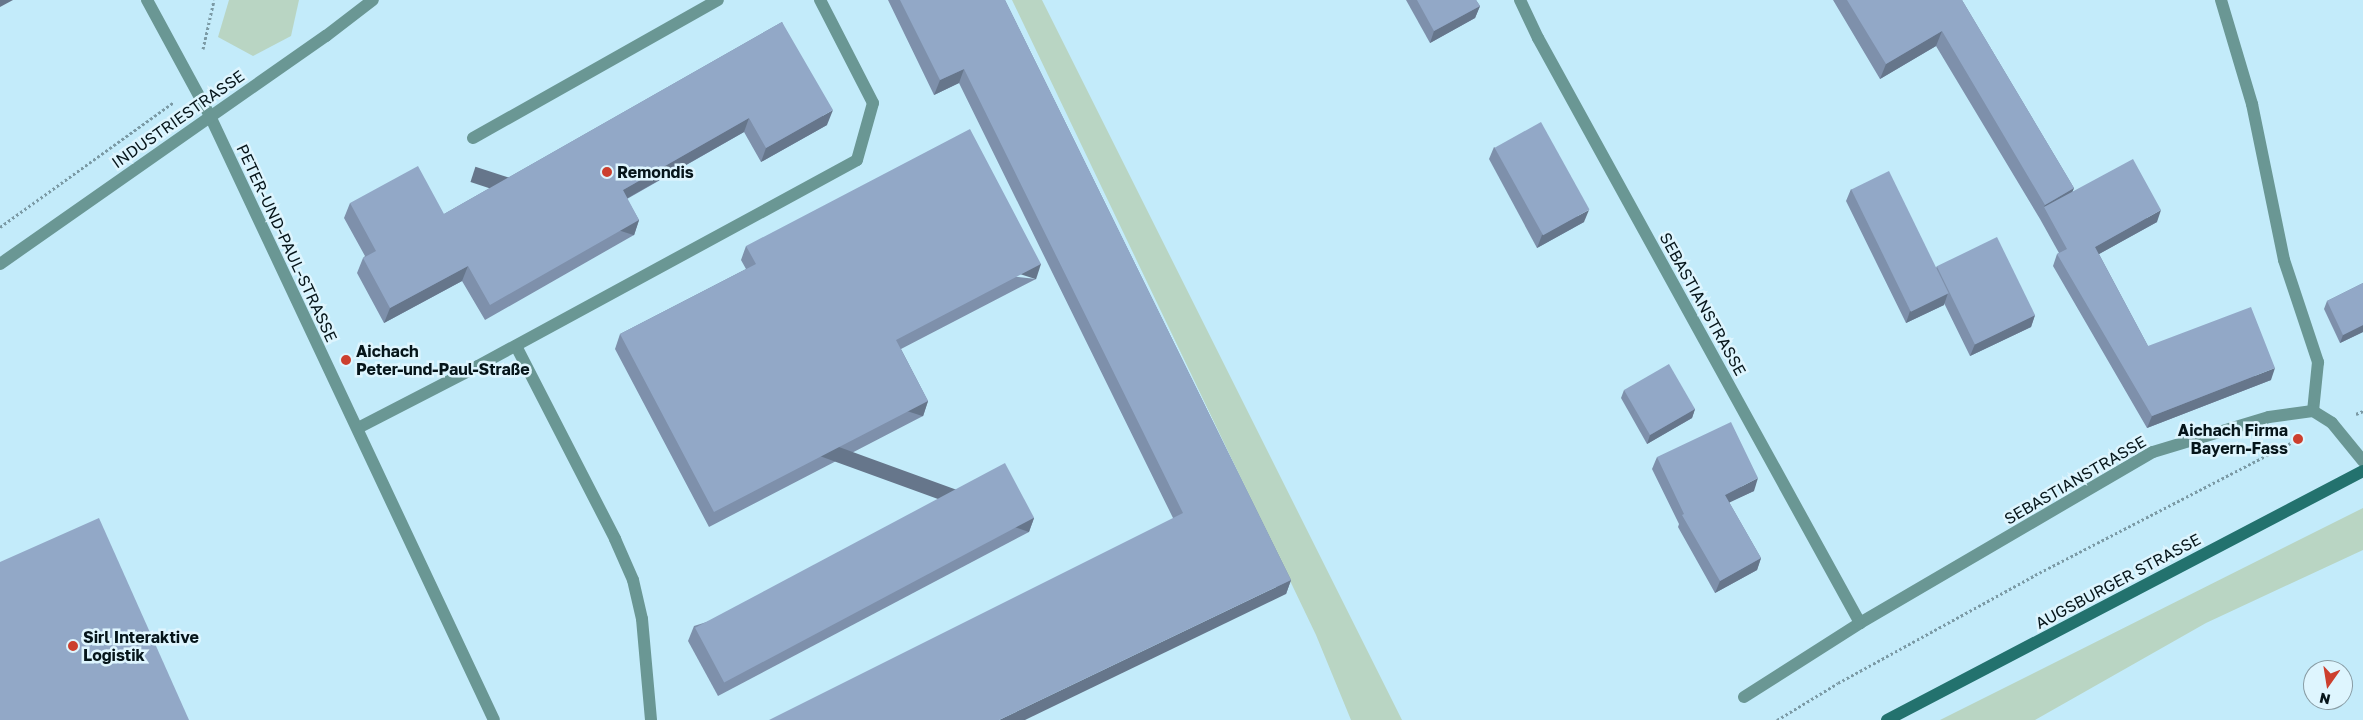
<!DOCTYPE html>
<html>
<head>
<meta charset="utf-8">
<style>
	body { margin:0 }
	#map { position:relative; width:2363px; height:720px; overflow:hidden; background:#c3ebfa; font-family:"Golos Text",sans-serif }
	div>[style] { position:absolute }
	.green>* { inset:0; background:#b9d5c3 }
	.path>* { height:3px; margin-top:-1.5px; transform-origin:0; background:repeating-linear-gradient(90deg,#7b9aa5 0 2.5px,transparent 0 5px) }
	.service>* { height:12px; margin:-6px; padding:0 6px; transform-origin:6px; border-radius:6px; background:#6a9794 }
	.minor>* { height:12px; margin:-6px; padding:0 6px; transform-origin:6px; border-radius:6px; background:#6a9794 }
	.secondary>* { height:12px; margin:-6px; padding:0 6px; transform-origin:6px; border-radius:6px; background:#23726e }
	.wall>* { inset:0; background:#7e90ab }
	.shaded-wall>* { inset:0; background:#66768b; transform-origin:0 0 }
	.building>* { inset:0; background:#92a8c7; transform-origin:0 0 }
	.dots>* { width:14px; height:14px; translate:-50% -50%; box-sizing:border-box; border:2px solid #def5fe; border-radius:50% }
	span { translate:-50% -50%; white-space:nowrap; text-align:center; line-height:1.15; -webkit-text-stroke:5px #def5fe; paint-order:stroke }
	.street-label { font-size:16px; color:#06151a }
	.poi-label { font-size:16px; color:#06151a; font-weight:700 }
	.left { translate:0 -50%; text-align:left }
	.right { translate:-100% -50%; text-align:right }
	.north { position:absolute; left:2303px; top:660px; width:50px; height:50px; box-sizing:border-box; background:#def5fe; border:1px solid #889ba3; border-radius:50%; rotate:193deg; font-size:14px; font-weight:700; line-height:20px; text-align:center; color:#06151a }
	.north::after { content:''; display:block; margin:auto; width:18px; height:22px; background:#cc3f2e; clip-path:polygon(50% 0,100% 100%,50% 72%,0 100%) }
</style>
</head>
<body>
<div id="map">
	<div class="green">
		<i style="clip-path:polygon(229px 0,299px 0,291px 36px,253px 56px,218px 37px)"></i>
		<i style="clip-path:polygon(1012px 0,1042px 0,1402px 720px,1351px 720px,1316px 635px)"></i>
		<i style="clip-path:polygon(2363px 508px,2363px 550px,2206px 623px,2035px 720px,1940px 720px)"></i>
	</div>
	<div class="path">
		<i style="left:203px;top:49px;width:50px;rotate:-77.3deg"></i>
		<i style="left:0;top:227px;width:214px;rotate:-35.7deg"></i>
		<i style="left:2356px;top:414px;width:8px;rotate:-23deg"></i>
		<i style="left:1777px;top:720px;width:71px;rotate:-31.2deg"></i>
		<i style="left:1838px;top:683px;width:225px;rotate:-28.7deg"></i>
		<i style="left:2035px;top:575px;width:296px;rotate:-27.3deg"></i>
	</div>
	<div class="service">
		<i style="left:1520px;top:0;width:42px;rotate:64.7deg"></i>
		<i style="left:1538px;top:38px;width:668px;rotate:61.17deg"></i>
		<i style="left:2221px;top:0;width:109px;rotate:73.4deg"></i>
		<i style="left:2252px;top:104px;width:159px;rotate:78.4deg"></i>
		<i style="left:2284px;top:260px;width:108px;rotate:71.6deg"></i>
		<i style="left:2318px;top:362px;width:49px;rotate:95.8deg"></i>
		<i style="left:473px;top:138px;width:281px;rotate:-29.4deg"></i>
		<i style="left:516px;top:346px;width:217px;rotate:62.8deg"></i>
		<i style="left:615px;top:539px;width:45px;rotate:66.3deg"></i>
		<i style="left:633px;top:580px;width:40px;rotate:77deg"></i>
		<i style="left:642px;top:619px;width:101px;rotate:84.9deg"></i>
		<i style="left:358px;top:428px;width:135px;rotate:-27.3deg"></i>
		<i style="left:478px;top:366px;width:431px;rotate:-28.5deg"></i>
		<i style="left:857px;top:160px;width:59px;rotate:-74.3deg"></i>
		<i style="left:873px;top:103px;width:116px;rotate:-117.2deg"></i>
		<i style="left:1744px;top:697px;width:138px;rotate:-32.5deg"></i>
		<i style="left:1860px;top:623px;width:339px;rotate:-30.3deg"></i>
		<i style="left:2153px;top:452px;width:121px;rotate:-16.8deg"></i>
		<i style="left:2269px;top:417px;width:44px;rotate:-7.8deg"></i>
		<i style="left:2313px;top:411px;width:22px;rotate:32deg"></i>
		<i style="left:2332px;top:423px;width:49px;rotate:50.8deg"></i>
	</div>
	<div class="minor">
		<i style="left:147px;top:0;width:132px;rotate:61.5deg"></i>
		<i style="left:210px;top:116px;width:667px;rotate:64.82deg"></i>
		<i style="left:0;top:264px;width:398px;rotate:-35deg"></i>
		<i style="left:326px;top:36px;width:59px;rotate:-37.5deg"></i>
	</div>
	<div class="secondary">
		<i style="left:1887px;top:720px;width:537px;rotate:-27.61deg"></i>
	</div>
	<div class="wall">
		<i style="clip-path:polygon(888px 0,1005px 0,1291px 580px,1286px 594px,1173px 518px,959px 83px,934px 95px)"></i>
		<i style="clip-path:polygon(1406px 0,1476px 0,1480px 6px,1475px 18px,1430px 43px)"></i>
		<i style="clip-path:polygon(1833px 0,1962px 0,2074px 188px,2072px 192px,2157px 222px,2099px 254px,2148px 346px,2271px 380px,2147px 428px,2053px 266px,2057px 254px,2059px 253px,2040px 219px,1936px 46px,1880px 79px)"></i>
		<i style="clip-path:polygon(782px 22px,827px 125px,761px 162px,744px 132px,627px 199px,639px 220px,634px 235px,485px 320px,462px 281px,384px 323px,357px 273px,363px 258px,365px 256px,344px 218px,350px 203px,444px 214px)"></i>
		<i style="clip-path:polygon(1494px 147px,1584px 222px,1537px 248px,1489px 159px)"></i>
		<i style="clip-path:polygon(1851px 189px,1936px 268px,1937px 266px,2035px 315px,2031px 327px,1970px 356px,1944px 303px,1944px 305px,1906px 323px,1846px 201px)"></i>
		<i style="clip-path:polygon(746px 246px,1036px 279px,901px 349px,928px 401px,923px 416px,709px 527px,615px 349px,620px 334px,746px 269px,741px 260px)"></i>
		<i style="clip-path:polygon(2363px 283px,2363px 332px,2340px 343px,2324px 309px,2327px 301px)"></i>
		<i style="clip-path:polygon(1624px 390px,1695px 409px,1692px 418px,1647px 444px,1621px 398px)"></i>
		<i style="clip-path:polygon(1657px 457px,1754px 491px,1729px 502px,1761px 558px,1757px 570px,1715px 593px,1678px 527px,1679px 524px,1652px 469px)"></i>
		<i style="clip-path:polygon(1034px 518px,1029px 532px,718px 696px,688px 641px,694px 626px)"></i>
	</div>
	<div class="shaded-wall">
		<i style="clip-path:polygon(0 0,13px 0,0 7px)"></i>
		<i style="clip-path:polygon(1480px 6px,1475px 18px,1430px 43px,1434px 31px)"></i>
		<i style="clip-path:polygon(1942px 31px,1936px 46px,1880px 79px,1886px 64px)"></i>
		<i style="clip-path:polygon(964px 69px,959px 83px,934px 95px,940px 80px)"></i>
		<i style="clip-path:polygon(833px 110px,827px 125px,761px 162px,766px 148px)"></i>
		<i style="clip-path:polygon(749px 118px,744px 132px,617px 204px,623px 190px)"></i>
		<i style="clip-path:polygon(2074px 188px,2068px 203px,2044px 207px,2045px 205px)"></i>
		<i style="clip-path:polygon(1589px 210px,1584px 222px,1537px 248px,1542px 235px)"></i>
		<i style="clip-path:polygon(2161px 210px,2157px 222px,2090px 259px,2095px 247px)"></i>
		<i style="left:639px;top:220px;width:16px;height:172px;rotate:108deg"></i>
		<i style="left:1041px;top:264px;width:16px;height:164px;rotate:108deg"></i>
		<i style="clip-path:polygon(468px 266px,462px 281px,384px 323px,390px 308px)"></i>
		<i style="clip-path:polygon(1948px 293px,1944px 305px,1906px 323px,1910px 311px)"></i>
		<i style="clip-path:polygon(2035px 315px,2031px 327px,1970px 356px,1975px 344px)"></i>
		<i style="clip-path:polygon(2363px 325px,2363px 332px,2340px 343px,2343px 335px)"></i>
		<i style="clip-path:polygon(2275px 368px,2271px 380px,2147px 428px,2152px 416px)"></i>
		<i style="left:928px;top:401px;width:16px;height:241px;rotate:108deg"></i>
		<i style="clip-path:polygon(1695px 409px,1692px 418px,1647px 444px,1650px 435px)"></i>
		<i style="clip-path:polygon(1758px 478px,1754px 491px,1720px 507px,1725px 495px)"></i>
		<i style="left:1034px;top:518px;width:15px;height:351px;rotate:110deg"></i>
		<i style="clip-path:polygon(1761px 558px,1757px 570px,1715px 593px,1720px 581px)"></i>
		<i style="clip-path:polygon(1291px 580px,1286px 594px,1025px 720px,999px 720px)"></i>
	</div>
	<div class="building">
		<i style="clip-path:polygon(900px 0,1005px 0,1291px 580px,999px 720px,769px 720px,1183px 513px,964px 69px,940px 80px)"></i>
		<i style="clip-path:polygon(1417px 0,1476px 0,1480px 6px,1434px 31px)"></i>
		<i style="clip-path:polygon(1847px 0,1962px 0,2074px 188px,2045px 205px,1942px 31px,1886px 64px)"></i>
		<i style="clip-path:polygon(782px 22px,833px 110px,766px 148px,749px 118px,623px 190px,639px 220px,490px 305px,468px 266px,390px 308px,363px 258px,376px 251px,350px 203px,418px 166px,444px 214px)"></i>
		<i style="left:1541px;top:122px;width:100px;height:53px;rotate:61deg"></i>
		<i style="clip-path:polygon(970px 129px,1041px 264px,896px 340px,928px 401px,714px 512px,620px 334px,756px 264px,746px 246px)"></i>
		<i style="clip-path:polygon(2133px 159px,2161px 210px,2095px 247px,2148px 346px,2251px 307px,2275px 368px,2152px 416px,2057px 254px,2067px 249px,2044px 207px)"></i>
		<i style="left:1889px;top:171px;width:136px;height:42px;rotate:64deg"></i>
		<i style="left:1997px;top:237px;width:87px;height:67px;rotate:64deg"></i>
		<i style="clip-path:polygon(2363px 283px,2363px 325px,2343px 335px,2327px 301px)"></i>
		<i style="left:1669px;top:364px;width:52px;height:52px;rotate:60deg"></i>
		<i style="clip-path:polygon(1731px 422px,1758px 478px,1725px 495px,1761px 558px,1720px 581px,1682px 515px,1684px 514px,1657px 457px)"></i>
		<i style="left:1005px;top:463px;width:62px;height:351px;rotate:62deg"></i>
		<i style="clip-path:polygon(99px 518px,189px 720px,0 720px,0 562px)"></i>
	</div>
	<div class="dots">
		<i style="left:607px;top:172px;background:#cc3f2e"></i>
		<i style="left:346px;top:360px;background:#cc3f2e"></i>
		<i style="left:2298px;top:439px;background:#cc3f2e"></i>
		<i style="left:73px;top:646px;background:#cc3f2e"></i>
	</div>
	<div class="street-label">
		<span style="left:178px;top:119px;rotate:-35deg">INDUSTRIESTRASSE</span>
		<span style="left:287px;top:243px;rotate:65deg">PETER-UND-PAUL-STRASSE</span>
		<span style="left:1703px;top:304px;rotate:61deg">SEBASTIANSTRASSE</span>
		<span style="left:2075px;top:480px;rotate:-30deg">SEBASTIANSTRASSE</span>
		<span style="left:2118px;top:581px;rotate:-28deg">AUGSBURGER STRASSE</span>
	</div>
	<div class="poi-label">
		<span class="left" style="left:617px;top:172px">Remondis</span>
		<span class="left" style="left:356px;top:360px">Aichach<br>Peter-und-Paul-Straße</span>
		<span class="right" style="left:2288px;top:439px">Aichach Firma<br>Bayern-Fass</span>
		<span class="left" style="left:83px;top:646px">Sirl Interaktive<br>Logistik</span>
	</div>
	<div class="north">N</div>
</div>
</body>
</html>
